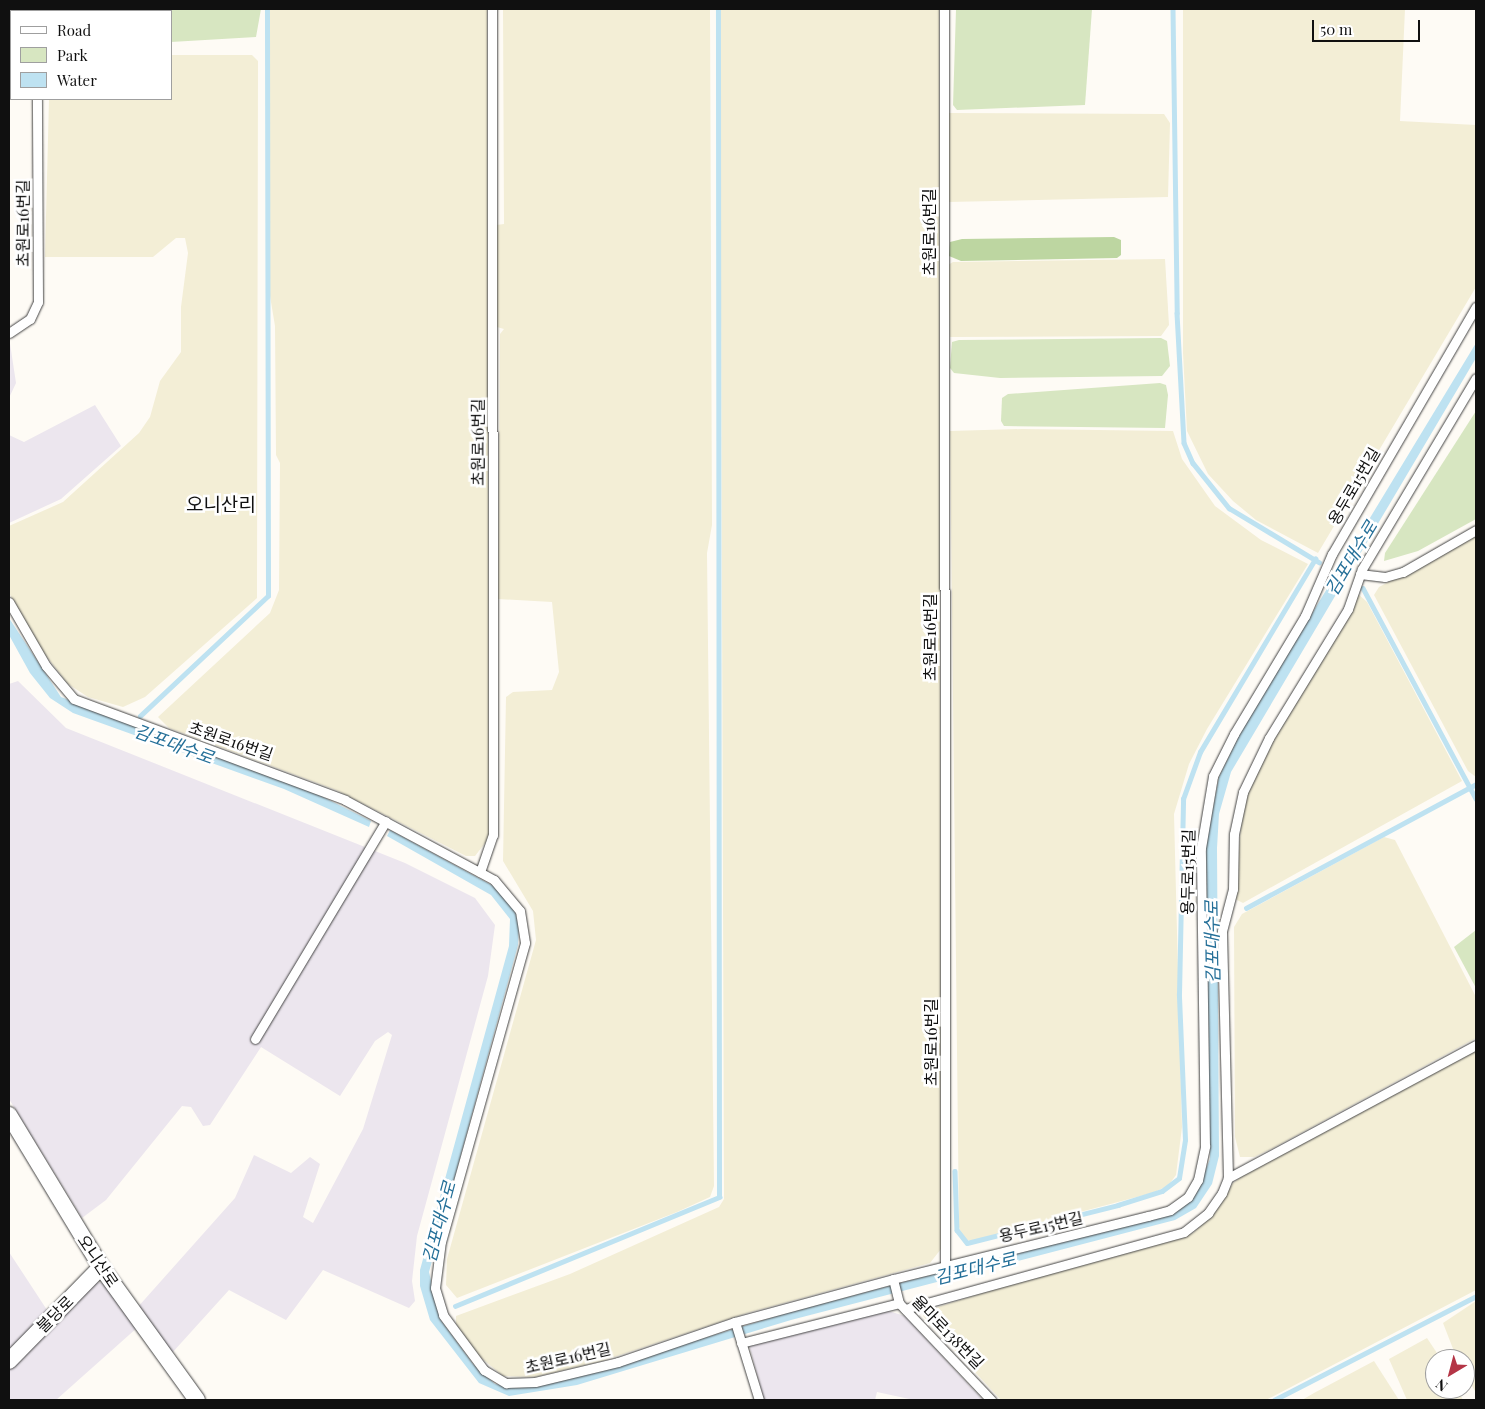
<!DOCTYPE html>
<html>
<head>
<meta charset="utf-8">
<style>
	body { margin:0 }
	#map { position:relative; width:1485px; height:1409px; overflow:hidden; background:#fefbf5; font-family:"Playfair Display","Noto Sans KR",serif }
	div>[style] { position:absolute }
	.industrial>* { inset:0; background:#ece6ee }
	.farmland>* { inset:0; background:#f3eed6 }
	.green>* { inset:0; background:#d7e6c1 }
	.forest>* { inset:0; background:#bdd6a1 }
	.water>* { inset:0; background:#bee2f1 }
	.stream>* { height:4.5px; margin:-2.25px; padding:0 2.25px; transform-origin:2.25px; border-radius:2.25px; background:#bee2f1 }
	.roads { filter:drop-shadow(0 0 1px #434343) drop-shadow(0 0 1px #434343) }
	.lane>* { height:9px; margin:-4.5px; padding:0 4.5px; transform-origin:4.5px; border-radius:4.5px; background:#fff }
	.street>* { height:16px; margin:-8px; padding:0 8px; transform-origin:8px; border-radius:8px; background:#fff }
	span { translate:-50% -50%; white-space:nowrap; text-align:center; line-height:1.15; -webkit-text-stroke:5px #fff; paint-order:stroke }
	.street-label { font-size:16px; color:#101010 }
	.water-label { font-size:18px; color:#246f98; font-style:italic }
	.quarter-label { font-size:19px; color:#101010 }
	.frame { position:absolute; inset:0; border:10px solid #101010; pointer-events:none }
	.legend { position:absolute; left:10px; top:10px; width:162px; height:90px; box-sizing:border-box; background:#fff; border:1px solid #9f9f9f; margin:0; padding:6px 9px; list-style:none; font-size:15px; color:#101010 }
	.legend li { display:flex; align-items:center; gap:10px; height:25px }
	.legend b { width:25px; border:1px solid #9f9f9f }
	.north { position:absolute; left:1425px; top:1349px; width:50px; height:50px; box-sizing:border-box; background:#fff; border:1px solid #9f9f9f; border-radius:50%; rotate:217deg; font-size:14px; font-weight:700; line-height:20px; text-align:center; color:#101010 }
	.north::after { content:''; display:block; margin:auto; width:18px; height:22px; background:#b43546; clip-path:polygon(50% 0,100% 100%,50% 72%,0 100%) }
	.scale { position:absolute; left:1312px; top:20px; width:108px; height:22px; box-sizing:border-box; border:2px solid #101010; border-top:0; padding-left:6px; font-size:15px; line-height:18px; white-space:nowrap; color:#101010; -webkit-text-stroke:4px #fff; paint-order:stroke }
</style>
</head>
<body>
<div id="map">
	<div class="industrial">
		<i style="clip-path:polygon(9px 337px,16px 383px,9px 398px)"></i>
		<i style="clip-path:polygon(95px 405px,121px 446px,61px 499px,9px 523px,9px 435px,24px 442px)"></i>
		<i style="clip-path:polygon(18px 681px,66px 728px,405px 863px,475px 898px,495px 925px,488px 976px,417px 1236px,412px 1281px,415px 1301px,409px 1308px,323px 1270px,286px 1320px,229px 1290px,172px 1353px,137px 1308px,235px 1198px,254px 1155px,291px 1173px,310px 1157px,320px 1164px,303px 1217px,313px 1223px,363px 1129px,392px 1035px,388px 1032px,375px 1041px,340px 1096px,261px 1047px,210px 1125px,203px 1126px,191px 1107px,182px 1106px,106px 1200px,82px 1218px,9px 1099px,9px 684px)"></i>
		<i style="clip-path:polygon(9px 1252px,49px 1313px,9px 1354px)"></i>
		<i style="clip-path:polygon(95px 1282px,102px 1283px,138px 1327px,56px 1400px,9px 1400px,9px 1367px)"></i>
		<i style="clip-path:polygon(885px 1310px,905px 1316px,983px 1400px,914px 1400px,877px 1392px,875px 1400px,764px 1400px,749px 1345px)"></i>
	</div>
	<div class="farmland">
		<i style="clip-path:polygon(269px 9px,487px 9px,489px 838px,475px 856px,466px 856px,336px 790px,169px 728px,158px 717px,270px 613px,279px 590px,280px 463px,276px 455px,275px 326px,270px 296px)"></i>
		<i style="clip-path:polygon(503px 9px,710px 9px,712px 525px,707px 553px,714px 1186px,710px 1197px,677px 1212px,457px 1298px,446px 1285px,447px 1259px,536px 940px,533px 911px,503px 861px,506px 697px,513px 692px,552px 690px,559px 672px,552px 602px,498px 599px,500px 334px,504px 329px,497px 327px,496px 225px,504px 224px)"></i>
		<i style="clip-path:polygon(720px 9px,939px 9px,941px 1249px,930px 1263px,747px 1313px,602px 1361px,535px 1377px,503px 1376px,479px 1356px,456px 1324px,456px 1316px,570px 1274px,719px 1207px,724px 1199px)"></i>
		<i style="clip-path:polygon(1183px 9px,1405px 9px,1400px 121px,1476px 125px,1476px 287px,1318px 553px,1256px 520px,1233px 501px,1208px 474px,1187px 431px,1183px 353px)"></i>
		<i style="clip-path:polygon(171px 55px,252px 55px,258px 61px,257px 598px,145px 697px,123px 707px,88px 697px,68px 684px,43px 652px,9px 593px,9px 526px,63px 502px,139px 433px,150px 417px,160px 381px,181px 352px,181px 307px,188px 253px,185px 238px,176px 238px,153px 257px,45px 257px,49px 99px,171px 99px)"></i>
		<i style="clip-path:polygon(948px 113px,1164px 114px,1170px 123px,1168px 197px,948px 202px)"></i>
		<i style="clip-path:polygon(1165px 259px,1169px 325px,1161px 336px,950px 337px,948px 265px,953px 262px)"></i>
		<i style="clip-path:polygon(1022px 429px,1173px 431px,1182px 459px,1215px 506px,1261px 540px,1308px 564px,1207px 729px,1189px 764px,1174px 814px,1182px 1127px,1176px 1175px,1168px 1186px,1152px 1193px,971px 1241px,963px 1239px,959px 1227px,950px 431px)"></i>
		<i style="clip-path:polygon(1476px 535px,1476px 777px,1468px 771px,1374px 595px,1379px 587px)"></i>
		<i style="clip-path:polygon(1357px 593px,1367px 602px,1462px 781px,1243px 903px,1235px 899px,1243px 801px,1258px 764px,1338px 633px)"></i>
		<i style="clip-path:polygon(1384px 837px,1395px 840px,1476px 997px,1476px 1038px,1273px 1148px,1254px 1157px,1240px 1157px,1235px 1137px,1234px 927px,1242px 914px)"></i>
		<i style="clip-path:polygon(1476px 1049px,1476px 1290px,1266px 1400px,1001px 1400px,923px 1316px,925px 1311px,1044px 1274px,1193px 1233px,1213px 1214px,1233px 1183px,1249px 1171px)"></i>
		<i style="clip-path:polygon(1476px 1301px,1476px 1393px,1465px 1373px,1465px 1359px,1457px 1359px,1443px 1323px)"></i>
		<i style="clip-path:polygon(1427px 1338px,1441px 1359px,1435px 1359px,1435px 1389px,1457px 1389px,1463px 1400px,1407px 1400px,1389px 1359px)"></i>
		<i style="clip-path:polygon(1374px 1361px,1399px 1400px,1302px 1400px,1314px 1393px)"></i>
	</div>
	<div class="green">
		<i style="clip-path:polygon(79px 9px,261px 9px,256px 37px,171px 42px,171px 11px)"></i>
		<i style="clip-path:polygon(956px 9px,1092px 9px,1085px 105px,957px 110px,953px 105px)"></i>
		<i style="clip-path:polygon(1161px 338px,1167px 341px,1170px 366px,1162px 376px,1000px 378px,954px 373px,950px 368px,952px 342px,959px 340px)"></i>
		<i style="clip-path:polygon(1160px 383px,1166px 385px,1168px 395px,1165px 428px,1004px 426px,1001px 421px,1002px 398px,1008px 394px)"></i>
		<i style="clip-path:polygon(1476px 411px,1476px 519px,1418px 551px,1384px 561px,1385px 553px)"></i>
		<i style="clip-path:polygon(1476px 930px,1476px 988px,1454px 947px)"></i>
	</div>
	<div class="forest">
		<i style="clip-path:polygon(1114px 237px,1121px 240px,1121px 255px,1117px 258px,961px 261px,949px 256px,950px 242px,962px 239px)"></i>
	</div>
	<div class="water">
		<i style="clip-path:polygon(1476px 343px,1476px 358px,1231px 772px,1219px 814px,1217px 848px,1219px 1156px,1212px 1184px,1196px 1208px,1175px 1220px,791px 1320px,577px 1385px,509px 1396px,479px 1383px,430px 1320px,420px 1286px,420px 1270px,509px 946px,510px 919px,491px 895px,387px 836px,390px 830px,495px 887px,514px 909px,519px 925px,518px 945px,429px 1272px,440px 1319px,473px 1364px,495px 1384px,518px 1388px,567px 1379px,787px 1313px,1180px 1209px,1195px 1195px,1210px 1159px,1206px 844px,1219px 777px,1242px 729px)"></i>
		<i style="clip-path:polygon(9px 618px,61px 697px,321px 796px,371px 821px,369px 827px,284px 789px,73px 713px,50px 698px,30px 673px,9px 635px)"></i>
	</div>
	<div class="stream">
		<i style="left:1173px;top:9px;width:304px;rotate:89.2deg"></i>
		<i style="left:1177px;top:313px;width:130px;rotate:86.9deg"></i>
		<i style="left:1184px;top:443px;width:22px;rotate:66deg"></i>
		<i style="left:1193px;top:463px;width:58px;rotate:51.3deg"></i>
		<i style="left:1229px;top:508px;width:105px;rotate:31deg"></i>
		<i style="left:1363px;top:588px;width:239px;rotate:61.8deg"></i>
		<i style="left:140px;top:716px;width:175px;rotate:-43.2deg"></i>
		<i style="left:268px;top:596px;width:587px;rotate:-90.1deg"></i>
		<i style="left:1246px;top:908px;width:261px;rotate:-28.3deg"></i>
		<i style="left:955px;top:1171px;width:59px;rotate:88.1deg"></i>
		<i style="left:957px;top:1230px;width:16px;rotate:52deg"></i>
		<i style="left:967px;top:1243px;width:156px;rotate:-14.1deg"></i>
		<i style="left:1118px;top:1205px;width:46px;rotate:-17.7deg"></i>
		<i style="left:1162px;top:1191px;width:21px;rotate:-37deg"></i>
		<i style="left:1179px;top:1178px;width:38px;rotate:-81deg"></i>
		<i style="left:1185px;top:1140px;width:146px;rotate:-92.4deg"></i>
		<i style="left:1179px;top:994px;width:195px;rotate:-88.8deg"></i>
		<i style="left:1183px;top:799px;width:50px;rotate:-70.1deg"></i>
		<i style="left:1200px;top:752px;width:225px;rotate:-59.2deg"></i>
		<i style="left:455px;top:1306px;width:286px;rotate:-22.4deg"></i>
		<i style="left:719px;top:1197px;width:1188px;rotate:-90.05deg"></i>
		<i style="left:1274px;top:1400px;width:227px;rotate:-27.2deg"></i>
	</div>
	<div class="roads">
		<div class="lane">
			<i style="left:37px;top:9px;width:2px;rotate:90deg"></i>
			<i style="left:944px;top:9px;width:1256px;rotate:89.95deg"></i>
			<i style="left:9px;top:333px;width:25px;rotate:-34deg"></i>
			<i style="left:30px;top:319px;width:19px;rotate:-65deg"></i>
			<i style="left:38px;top:302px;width:203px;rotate:-90.3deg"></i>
			<i style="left:1360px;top:574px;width:25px;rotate:7deg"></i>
			<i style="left:1385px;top:577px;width:19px;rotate:-16deg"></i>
			<i style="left:1403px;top:572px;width:84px;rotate:-29.9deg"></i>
			<i style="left:9px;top:602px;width:74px;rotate:60deg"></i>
			<i style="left:46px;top:666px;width:43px;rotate:49.7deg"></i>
			<i style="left:74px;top:699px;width:289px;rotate:20.4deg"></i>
			<i style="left:345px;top:800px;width:169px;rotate:28.2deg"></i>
			<i style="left:494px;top:880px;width:40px;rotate:50deg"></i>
			<i style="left:520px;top:911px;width:32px;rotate:81deg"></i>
			<i style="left:525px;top:943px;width:310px;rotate:105.7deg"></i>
			<i style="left:441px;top:1241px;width:47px;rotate:97.3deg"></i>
			<i style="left:435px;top:1288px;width:28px;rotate:73deg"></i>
			<i style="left:443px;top:1315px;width:69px;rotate:53.3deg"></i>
			<i style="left:484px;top:1370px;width:26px;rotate:31deg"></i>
			<i style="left:506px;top:1383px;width:29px;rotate:-2deg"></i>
			<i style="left:535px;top:1382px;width:85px;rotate:-13.5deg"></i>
			<i style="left:618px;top:1362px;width:124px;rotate:-18.9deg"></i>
			<i style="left:735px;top:1322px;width:164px;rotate:-15.2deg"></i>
			<i style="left:893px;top:1279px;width:263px;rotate:-13.9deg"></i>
			<i style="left:1148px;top:1216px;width:23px;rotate:-15deg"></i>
			<i style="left:1170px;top:1210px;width:22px;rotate:-36deg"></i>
			<i style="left:1188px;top:1197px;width:20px;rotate:-60deg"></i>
			<i style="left:1198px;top:1180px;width:35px;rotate:-78deg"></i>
			<i style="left:1205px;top:1146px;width:298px;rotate:-90.8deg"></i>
			<i style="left:1201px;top:848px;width:73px;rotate:-80.5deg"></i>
			<i style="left:1213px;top:776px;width:47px;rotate:-63.4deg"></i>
			<i style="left:1234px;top:734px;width:138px;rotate:-59deg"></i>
			<i style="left:1305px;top:616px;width:68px;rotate:-66.5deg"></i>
			<i style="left:1332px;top:554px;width:286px;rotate:-59.8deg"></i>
			<i style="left:480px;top:872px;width:39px;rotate:-71deg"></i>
			<i style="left:493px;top:835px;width:826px;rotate:-90.07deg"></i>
			<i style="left:255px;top:1039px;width:254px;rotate:-59deg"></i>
			<i style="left:1228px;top:1178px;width:281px;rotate:-28.2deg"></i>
			<i style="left:893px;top:1279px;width:25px;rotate:76deg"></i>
			<i style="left:899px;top:1303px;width:134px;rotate:46.5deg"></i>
			<i style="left:905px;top:1309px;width:289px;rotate:-15.4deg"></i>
			<i style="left:1184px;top:1232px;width:31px;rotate:-38deg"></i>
			<i style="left:1208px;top:1213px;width:24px;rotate:-55deg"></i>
			<i style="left:1222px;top:1193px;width:16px;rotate:-68deg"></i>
			<i style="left:1228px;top:1178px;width:247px;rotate:-91.4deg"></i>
			<i style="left:1222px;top:931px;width:43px;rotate:-75.3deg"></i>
			<i style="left:1233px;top:889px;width:55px;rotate:-89deg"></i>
			<i style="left:1234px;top:834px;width:43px;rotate:-77.9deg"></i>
			<i style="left:1243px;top:792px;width:60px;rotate:-64.3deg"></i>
			<i style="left:1269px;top:738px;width:151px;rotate:-58.5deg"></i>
			<i style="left:1348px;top:609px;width:42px;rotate:-70.7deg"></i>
			<i style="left:1362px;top:569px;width:222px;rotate:-59.2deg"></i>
			<i style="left:735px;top:1322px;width:82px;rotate:72.9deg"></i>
			<i style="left:741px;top:1343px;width:163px;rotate:-14.2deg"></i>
		</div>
		<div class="street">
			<i style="left:9px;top:1115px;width:178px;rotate:58.8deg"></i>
			<i style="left:101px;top:1267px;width:164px;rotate:54.2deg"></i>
			<i style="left:9px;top:1361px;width:132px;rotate:-45.6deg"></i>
		</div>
	</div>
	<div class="street-label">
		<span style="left:23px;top:223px;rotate:-90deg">초원로16번길</span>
		<span style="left:929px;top:232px;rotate:-90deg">초원로16번길</span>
		<span style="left:478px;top:442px;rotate:-90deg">초원로16번길</span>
		<span style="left:1354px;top:486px;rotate:-60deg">용두로15번길</span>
		<span style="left:930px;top:637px;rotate:-90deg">초원로16번길</span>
		<span style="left:231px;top:741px;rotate:19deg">초원로16번길</span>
		<span style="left:1188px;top:872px;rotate:-89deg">용두로15번길</span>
		<span style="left:931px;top:1042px;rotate:-90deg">초원로16번길</span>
		<span style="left:1041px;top:1227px;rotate:-13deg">용두로15번길</span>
		<span style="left:98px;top:1261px;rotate:56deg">오니산로</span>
		<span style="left:55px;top:1314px;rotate:-45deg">불당로</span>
		<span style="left:948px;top:1332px;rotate:46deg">율마로138번길</span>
		<span style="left:568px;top:1358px;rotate:-13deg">초원로16번길</span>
	</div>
	<div class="water-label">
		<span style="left:1351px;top:558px;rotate:-59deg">김포대수로</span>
		<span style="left:174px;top:744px;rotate:20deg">김포대수로</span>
		<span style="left:1212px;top:942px;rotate:-91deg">김포대수로</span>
		<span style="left:439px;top:1222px;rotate:-75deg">김포대수로</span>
		<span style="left:975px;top:1268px;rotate:-14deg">김포대수로</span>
	</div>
	<div class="quarter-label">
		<span style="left:221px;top:504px">오니산리</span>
	</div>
	<div class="frame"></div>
	<ul class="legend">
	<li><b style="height:6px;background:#fff"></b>Road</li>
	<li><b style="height:14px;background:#d7e6c1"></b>Park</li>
	<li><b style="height:14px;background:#bee2f1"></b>Water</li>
	</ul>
	<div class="north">N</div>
	<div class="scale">50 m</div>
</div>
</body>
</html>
